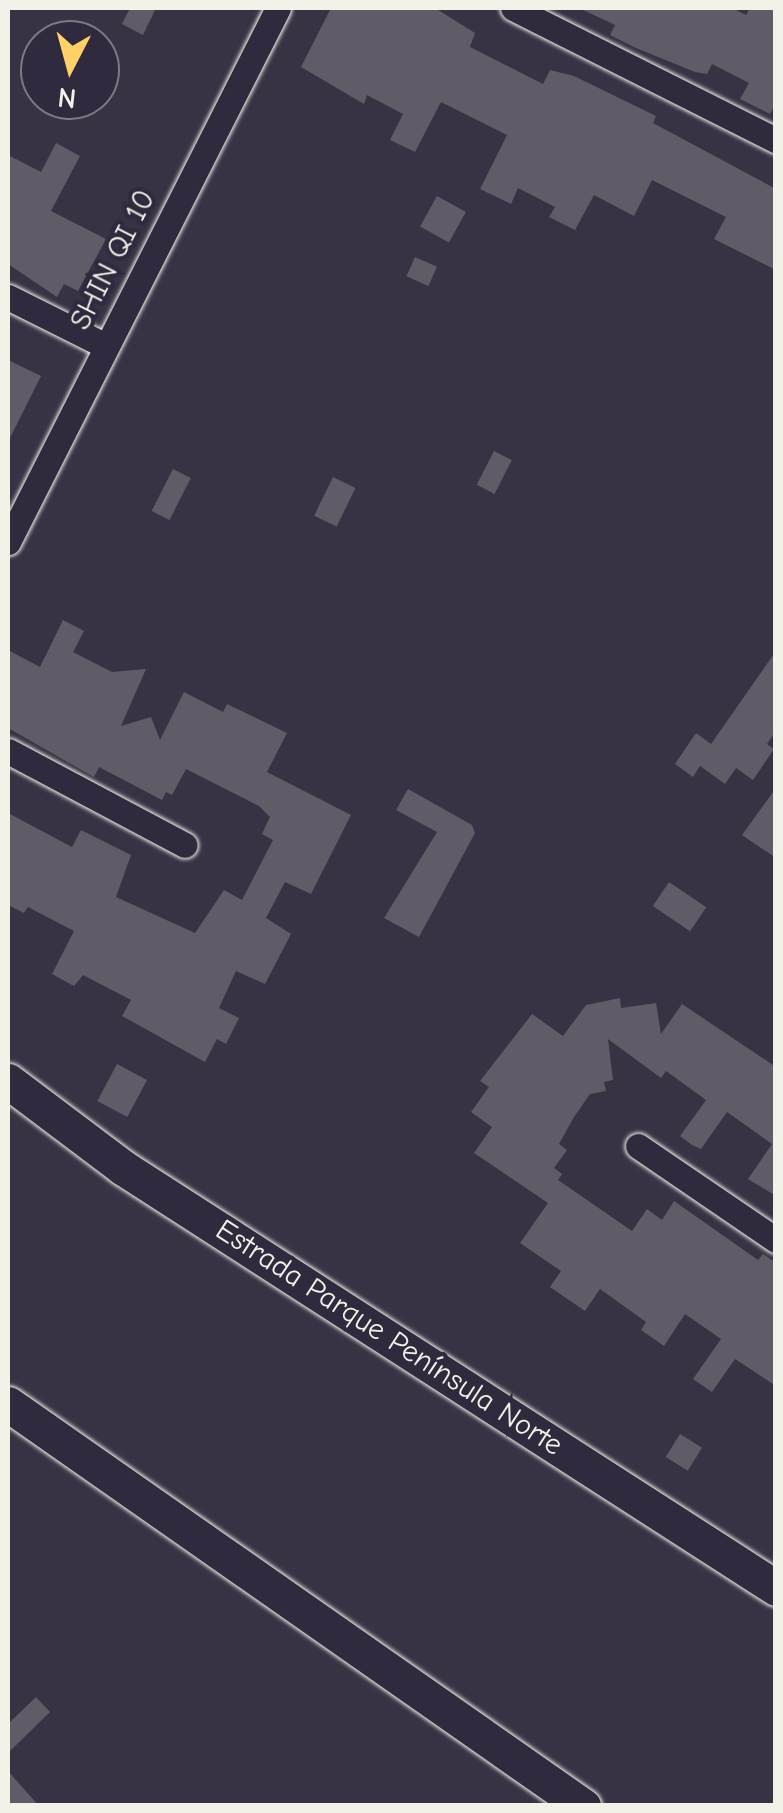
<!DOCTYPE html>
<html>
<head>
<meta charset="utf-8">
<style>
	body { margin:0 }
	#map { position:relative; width:783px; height:1813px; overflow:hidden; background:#373244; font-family:"Comic Neue",sans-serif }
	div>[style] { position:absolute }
	.building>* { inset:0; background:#5f5c67; transform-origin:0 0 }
	.roads { filter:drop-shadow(0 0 2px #f4f1e8) drop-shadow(0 0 2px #f4f1e8) }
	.minor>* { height:25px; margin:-12.5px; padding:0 12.5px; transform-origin:12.5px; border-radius:12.5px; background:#2f2a3d }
	.secondary>* { height:35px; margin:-17.5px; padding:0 17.5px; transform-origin:17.5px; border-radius:17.5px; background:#2f2a3d }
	span { translate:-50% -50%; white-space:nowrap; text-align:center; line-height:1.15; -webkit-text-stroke:9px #2f2a3d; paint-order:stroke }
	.street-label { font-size:30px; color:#f4f1e8 }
	.frame { position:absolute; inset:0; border:10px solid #f4f1e8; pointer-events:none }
	.north { position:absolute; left:20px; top:20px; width:100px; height:100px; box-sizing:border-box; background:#2f2a3d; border:2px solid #7e7a81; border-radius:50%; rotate:186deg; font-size:28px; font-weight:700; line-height:40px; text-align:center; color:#f4f1e8 }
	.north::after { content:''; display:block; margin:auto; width:35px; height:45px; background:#ffd166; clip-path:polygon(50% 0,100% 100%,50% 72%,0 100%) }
</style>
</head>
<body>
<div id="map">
	<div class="building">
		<i style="clip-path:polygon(130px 8px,156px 8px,143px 35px,122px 24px)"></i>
		<i style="clip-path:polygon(331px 8px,435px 8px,475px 33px,470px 47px,543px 84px,550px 70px,574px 76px,656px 116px,653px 123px,776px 189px,776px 270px,714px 239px,726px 217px,652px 180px,634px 216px,594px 195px,575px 230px,549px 217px,555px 207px,518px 188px,511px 204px,480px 189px,507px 135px,441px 102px,415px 152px,390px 140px,403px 114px,367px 95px,364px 104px,301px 67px)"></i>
		<i style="clip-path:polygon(579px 8px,732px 8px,746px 15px,750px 8px,776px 8px,776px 103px,770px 114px,740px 99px,749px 83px,712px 64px,707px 74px,695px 72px,636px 48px,610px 35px,615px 25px)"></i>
		<i style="clip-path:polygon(56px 143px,80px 156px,51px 211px,106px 239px,78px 291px,64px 284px,57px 297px,8px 264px,8px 155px,41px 172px)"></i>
		<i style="left:437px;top:196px;width:33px;height:35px;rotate:29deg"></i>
		<i style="left:415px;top:257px;width:24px;height:21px;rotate:24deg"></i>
		<i style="clip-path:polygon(8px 360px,41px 376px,8px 442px)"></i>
		<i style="left:494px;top:451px;width:20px;height:38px;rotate:27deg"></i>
		<i style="left:173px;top:469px;width:20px;height:47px;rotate:27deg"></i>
		<i style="left:333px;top:477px;width:25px;height:43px;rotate:26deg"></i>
		<i style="clip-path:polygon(63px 620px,84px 631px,73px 652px,112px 672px,146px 669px,121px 726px,151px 717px,160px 740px,184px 692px,223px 712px,227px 704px,287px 733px,267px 772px,351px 815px,311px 894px,285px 882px,266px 918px,291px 934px,265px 984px,236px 971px,219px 1008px,239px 1018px,226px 1044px,217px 1039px,205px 1062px,122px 1016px,131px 1000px,83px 975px,74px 986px,52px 974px,74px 931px,28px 907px,24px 913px,8px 905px,8px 813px,72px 847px,81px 830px,131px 855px,116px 897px,195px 933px,224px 890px,242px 900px,273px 840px,262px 834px,270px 817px,259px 806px,186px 769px,172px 795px,166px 792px,162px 800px,99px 767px,94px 777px,8px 728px,8px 650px,40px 667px)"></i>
		<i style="clip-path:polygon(776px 651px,776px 731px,767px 744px,774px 749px,753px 780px,736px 768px,725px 784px,700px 766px,693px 777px,675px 764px,696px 733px,711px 744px)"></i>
		<i style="clip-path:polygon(776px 788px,776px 858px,742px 835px)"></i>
		<i style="clip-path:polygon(408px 789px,472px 825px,475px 833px,419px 937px,384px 918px,437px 832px,396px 810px)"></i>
		<i style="left:669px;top:882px;width:45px;height:29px;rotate:34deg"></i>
		<i style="clip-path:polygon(620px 998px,621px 1008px,656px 1003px,661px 1034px,682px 1004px,776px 1067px,776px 1196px,748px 1179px,772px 1144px,727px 1112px,701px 1149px,692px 1145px,680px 1136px,706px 1100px,666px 1071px,661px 1078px,608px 1039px,613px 1080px,604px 1082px,606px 1091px,590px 1094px,574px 1117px,559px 1144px,567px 1150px,554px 1168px,562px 1174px,558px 1180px,632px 1231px,647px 1209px,662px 1220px,674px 1201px,758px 1260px,763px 1254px,776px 1263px,776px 1386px,735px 1359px,712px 1392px,693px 1379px,721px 1339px,685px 1314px,664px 1346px,641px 1330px,646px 1322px,600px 1289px,585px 1311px,550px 1287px,561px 1271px,520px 1243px,548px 1203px,474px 1153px,492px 1127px,471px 1112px,489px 1087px,480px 1081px,532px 1014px,563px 1036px,586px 1005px)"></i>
		<i style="left:117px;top:1064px;width:34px;height:42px;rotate:28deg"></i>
		<i style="left:680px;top:1434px;width:26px;height:27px;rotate:32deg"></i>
		<i style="clip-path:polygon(36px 1697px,50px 1712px,8px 1753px,8px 1724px)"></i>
		<i style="clip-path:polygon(8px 1771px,39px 1806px,8px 1806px)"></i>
	</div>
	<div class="roads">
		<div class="minor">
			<i style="left:513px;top:8px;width:294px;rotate:26.7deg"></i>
			<i style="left:8px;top:297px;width:110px;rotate:26.6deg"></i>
			<i style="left:8px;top:542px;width:598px;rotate:-63.18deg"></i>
			<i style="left:8px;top:751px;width:200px;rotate:28deg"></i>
			<i style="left:638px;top:1146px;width:167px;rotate:34.3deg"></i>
		</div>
		<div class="secondary">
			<i style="left:8px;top:1081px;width:143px;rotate:37deg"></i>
			<i style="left:122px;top:1167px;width:778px;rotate:32.77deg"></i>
			<i style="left:8px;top:1404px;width:702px;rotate:34.96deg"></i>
		</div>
	</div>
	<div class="street-label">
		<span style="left:113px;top:260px;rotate:-63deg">SHIN QI 10</span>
		<span style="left:389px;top:1338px;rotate:33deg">Estrada Parque Península Norte</span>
	</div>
	<div class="frame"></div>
	<div class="north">N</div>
</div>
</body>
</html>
